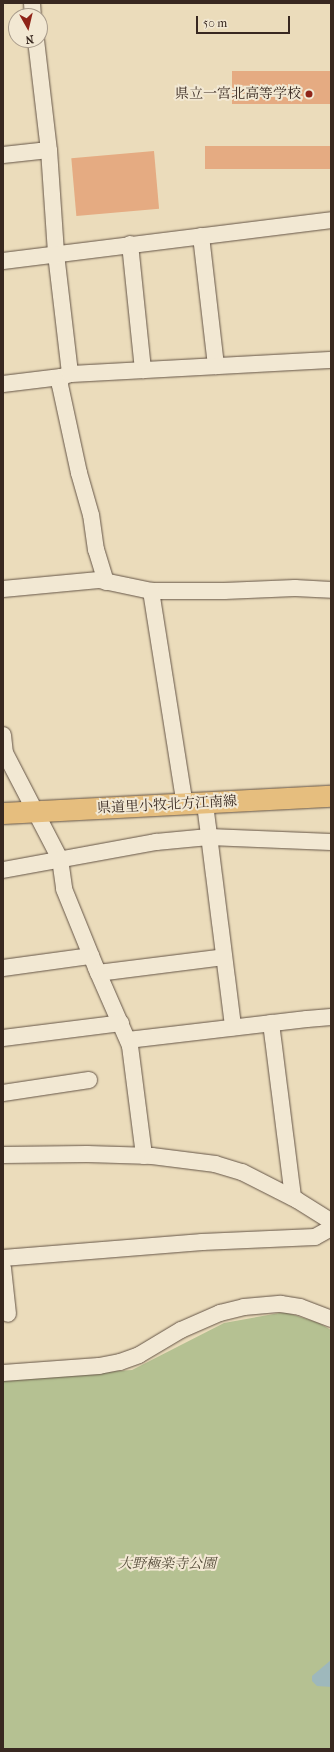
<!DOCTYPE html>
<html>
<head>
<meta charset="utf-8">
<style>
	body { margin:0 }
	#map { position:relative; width:334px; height:1752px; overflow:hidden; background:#ebdcbb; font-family:"IM FELL French Canon","Noto Serif JP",serif }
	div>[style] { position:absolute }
	.green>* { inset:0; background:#b5c192 }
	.water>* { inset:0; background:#9eb8bc }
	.building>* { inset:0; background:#e5ab82; transform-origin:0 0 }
	.roads { filter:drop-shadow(0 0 1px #655547) drop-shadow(0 0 1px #655547) }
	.minor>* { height:16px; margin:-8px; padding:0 8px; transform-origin:8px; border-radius:8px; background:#f2e8d3 }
	.major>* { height:21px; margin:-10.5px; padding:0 10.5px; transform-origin:10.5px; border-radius:10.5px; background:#e6be7e }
	.dots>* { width:11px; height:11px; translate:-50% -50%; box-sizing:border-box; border:2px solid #f2e8d3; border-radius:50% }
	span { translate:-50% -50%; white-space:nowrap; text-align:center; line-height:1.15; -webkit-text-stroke:4px #f2e8d3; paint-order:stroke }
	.poi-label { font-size:14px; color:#382820 }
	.right { translate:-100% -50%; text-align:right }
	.street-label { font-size:14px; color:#382820 }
	.park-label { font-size:14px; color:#574e3c; font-style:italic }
	.frame { position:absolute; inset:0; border:4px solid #382820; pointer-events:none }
	.north { position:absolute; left:8px; top:8px; width:40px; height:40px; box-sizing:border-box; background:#f2e8d3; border:1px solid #a89b8b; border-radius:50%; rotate:172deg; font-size:11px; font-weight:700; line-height:16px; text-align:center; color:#382820 }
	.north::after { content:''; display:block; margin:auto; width:14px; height:18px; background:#8f2418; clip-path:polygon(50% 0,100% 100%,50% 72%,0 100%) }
	.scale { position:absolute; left:196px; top:16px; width:94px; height:18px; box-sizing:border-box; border:2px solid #382820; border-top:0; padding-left:5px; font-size:12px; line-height:14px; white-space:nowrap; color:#382820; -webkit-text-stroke:3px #f2e8d3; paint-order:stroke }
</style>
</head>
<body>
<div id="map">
	<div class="green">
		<i style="clip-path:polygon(285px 1312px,319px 1323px,331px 1330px,331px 1749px,3px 1749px,3px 1379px,132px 1370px,224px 1323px)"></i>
	</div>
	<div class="water">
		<i style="clip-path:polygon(331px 1660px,331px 1687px,317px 1686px,312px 1681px,312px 1676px)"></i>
	</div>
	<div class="building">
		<i style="left:331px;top:71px;width:33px;height:99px;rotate:90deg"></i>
		<i style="left:331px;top:146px;width:23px;height:126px;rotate:90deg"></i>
		<i style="left:154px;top:151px;width:58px;height:83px;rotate:85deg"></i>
	</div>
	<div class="roads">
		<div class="minor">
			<i style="left:32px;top:3px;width:13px;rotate:86deg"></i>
			<i style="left:36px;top:40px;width:111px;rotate:83.3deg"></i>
			<i style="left:49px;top:150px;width:104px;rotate:86.1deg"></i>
			<i style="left:56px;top:254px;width:121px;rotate:83.3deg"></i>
			<i style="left:3px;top:155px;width:46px;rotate:-6.2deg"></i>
			<i style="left:201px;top:236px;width:131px;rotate:83.4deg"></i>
			<i style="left:130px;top:244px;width:127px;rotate:84.1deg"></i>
			<i style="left:3px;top:261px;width:331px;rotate:-7.1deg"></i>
			<i style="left:3px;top:384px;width:58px;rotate:-6.9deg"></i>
			<i style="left:106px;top:582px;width:34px;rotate:-107deg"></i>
			<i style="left:96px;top:550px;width:35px;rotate:-98deg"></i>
			<i style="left:91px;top:515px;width:44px;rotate:-105.9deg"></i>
			<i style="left:79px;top:473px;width:90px;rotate:-102.2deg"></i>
			<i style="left:60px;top:385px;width:8px;rotate:-83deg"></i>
			<i style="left:61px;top:377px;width:9px;rotate:-18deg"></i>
			<i style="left:70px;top:374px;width:261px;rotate:-3.1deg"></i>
			<i style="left:3px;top:589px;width:96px;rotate:-5.4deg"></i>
			<i style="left:99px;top:580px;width:53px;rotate:11.9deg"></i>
			<i style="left:151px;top:591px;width:73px"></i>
			<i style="left:224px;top:591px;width:71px;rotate:-2.4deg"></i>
			<i style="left:295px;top:588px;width:36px;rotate:3deg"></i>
			<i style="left:151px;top:591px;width:217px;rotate:81deg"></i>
			<i style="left:3px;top:735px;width:18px;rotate:84deg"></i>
			<i style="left:5px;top:753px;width:119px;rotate:62.6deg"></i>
			<i style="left:60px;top:859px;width:30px;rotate:82deg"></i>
			<i style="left:64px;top:889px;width:85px;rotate:67.9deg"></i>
			<i style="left:96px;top:968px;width:85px;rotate:66.4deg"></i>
			<i style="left:130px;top:1046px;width:111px;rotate:82.7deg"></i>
			<i style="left:205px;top:804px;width:225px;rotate:82.8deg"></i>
			<i style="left:3px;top:870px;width:156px;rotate:-10.4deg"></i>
			<i style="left:156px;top:842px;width:53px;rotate:-5.4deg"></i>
			<i style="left:209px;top:837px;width:122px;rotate:2.3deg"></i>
			<i style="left:3px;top:968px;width:89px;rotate:-7.8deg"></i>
			<i style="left:98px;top:973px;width:127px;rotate:-7.2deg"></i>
			<i style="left:271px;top:1023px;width:176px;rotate:82.8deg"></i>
			<i style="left:3px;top:1038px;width:119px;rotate:-7.2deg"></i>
			<i style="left:128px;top:1040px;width:180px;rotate:-6.7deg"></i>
			<i style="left:307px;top:1019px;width:24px;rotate:-5deg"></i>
			<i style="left:3px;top:1093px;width:87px;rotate:-8.6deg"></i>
			<i style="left:3px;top:1155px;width:84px;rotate:-0.7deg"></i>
			<i style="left:87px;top:1154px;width:65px;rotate:1.8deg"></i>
			<i style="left:152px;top:1156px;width:64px;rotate:7.2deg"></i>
			<i style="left:215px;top:1164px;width:28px;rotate:17deg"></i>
			<i style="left:242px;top:1172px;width:62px;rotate:27deg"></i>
			<i style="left:297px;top:1200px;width:40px;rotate:32deg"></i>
			<i style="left:3px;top:1258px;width:200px;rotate:-4.6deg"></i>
			<i style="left:202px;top:1242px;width:113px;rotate:-2.5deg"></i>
			<i style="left:315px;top:1237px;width:18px;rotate:-29deg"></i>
			<i style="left:3px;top:1268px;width:46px;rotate:83.8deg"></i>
			<i style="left:3px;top:1373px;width:96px;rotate:-4.2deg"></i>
			<i style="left:99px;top:1366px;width:21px;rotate:-11deg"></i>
			<i style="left:120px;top:1362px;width:20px;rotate:-20deg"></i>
			<i style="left:139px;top:1355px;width:49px;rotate:-30.8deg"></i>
			<i style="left:181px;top:1330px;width:43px;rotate:-23.6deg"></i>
			<i style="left:220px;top:1313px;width:25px;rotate:-14deg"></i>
			<i style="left:244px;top:1307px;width:37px;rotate:-5deg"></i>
			<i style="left:281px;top:1304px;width:19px;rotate:9deg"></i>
			<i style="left:300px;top:1307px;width:33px;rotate:21deg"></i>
		</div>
		<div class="major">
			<i style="left:3px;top:813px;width:328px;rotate:-3deg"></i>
		</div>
	</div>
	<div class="dots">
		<i style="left:309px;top:94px;background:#8f2418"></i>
	</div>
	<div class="poi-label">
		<span class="right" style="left:301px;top:94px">県立一宮北高等学校</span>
	</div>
	<div class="street-label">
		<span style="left:167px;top:805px;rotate:-3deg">県道里小牧北方江南線</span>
	</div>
	<div class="park-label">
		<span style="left:167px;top:1564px">大野極楽寺公園</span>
	</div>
	<div class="frame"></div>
	<div class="north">N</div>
	<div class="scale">50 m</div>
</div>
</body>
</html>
